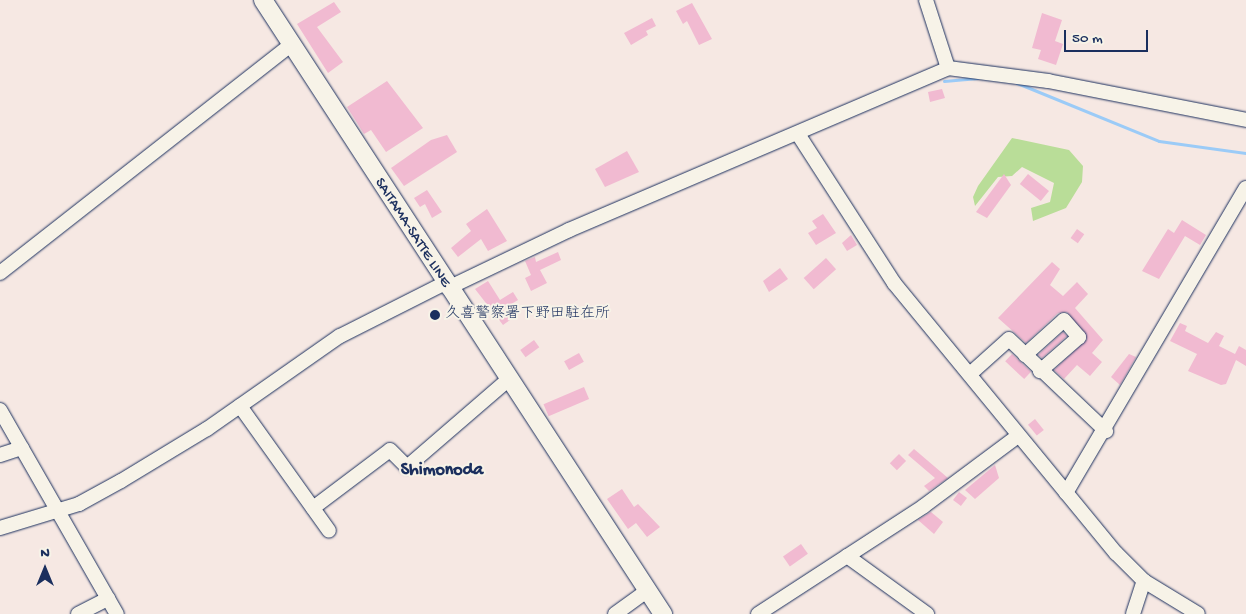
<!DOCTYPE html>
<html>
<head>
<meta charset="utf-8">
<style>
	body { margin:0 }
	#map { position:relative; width:1246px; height:614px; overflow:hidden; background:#f6e8e3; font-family:"Gochi Hand","Klee One",sans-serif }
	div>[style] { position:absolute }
	.green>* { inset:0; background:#b9dd98 }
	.stream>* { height:3px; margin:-1.5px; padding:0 1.5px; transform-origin:1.5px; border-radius:1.5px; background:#9bcbf7 }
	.building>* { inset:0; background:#f1bad1; transform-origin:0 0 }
	.roads { filter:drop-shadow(0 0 1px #1b2f5e) drop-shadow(0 0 1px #1b2f5e) }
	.minor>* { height:14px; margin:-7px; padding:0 7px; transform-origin:7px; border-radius:7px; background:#f7f3e8 }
	.major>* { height:18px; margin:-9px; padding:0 9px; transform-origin:9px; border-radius:9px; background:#f7f3e8 }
	.dots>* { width:14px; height:14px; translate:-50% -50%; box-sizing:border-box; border:2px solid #f7f3e8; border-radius:50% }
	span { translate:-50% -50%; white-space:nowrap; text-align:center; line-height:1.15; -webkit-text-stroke:4px #f7f3e8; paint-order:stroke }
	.street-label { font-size:15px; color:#1b2f5e }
	.poi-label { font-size:15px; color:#1b2f5e }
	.left { translate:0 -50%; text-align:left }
	.quarter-label { font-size:18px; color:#1b2f5e; font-weight:700 }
	.north { position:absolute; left:20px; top:544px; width:50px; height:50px; -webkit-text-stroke:4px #f7f3e8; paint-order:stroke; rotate:0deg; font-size:14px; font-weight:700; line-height:20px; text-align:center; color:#1b2f5e }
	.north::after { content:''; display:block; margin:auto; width:18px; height:22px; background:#1b2f5e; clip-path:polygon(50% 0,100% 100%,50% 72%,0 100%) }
	.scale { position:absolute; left:1064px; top:30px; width:84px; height:22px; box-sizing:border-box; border:2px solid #1b2f5e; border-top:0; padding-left:6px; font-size:15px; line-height:18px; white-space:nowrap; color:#1b2f5e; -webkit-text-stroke:4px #f7f3e8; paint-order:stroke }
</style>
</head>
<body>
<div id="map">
	<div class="green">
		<i style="clip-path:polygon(1012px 138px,1069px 150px,1083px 166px,1082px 182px,1066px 208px,1033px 221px,1031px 208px,1050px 202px,1054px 183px,1022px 167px,1012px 176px,998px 177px,975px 206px,973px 197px,978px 186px)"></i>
	</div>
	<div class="stream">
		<i style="left:944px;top:81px;width:34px;rotate:-5deg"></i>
		<i style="left:1017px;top:83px;width:153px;rotate:22.2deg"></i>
		<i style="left:1159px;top:141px;width:88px;rotate:7.9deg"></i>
	</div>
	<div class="building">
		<i style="clip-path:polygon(334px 2px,341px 12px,317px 27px,343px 62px,328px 73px,297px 24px)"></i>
		<i style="clip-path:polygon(692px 3px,712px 39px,699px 45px,687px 21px,683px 24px,676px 11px)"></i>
		<i style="clip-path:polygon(1042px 13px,1062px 20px,1055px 41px,1063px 44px,1056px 65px,1038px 59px,1041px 50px,1032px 48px)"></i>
		<i style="clip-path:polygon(652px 18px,656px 26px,646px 31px,648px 35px,631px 45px,624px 33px)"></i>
		<i style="clip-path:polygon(387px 81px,423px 128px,386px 152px,371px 130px,364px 134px,347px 107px)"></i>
		<i style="clip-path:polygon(942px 89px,945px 98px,930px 102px,928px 92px)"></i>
		<i style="clip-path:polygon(447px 135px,457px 152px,404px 186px,391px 168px,431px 140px)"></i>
		<i style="clip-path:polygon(627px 151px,639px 172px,605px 187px,595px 169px)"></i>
		<i style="clip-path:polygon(1004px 174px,1011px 185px,987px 218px,976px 212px)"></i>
		<i style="left:1028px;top:174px;width:27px;height:13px;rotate:39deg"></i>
		<i style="clip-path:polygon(427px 190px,442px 212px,432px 218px,425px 204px,420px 207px,414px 198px)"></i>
		<i style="clip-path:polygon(487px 209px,507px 241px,488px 251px,481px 239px,458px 257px,451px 248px,471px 231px,466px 224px)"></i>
		<i style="clip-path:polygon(823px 214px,836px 233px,816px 245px,808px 233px,817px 228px,812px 221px)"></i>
		<i style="clip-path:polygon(1182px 220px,1206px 235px,1200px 245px,1185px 236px,1159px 279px,1142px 271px,1168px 229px,1174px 233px)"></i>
		<i style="left:1077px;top:229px;width:9px;height:11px;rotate:36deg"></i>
		<i style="clip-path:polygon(851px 235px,857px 245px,847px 251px,842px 243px)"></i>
		<i style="clip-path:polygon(558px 252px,561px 260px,540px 270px,547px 283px,531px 291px,525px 278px,531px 275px,525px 261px,535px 257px,536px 262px)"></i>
		<i style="left:826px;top:258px;width:15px;height:30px;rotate:48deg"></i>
		<i style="clip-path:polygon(1052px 262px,1060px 269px,1050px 285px,1063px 296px,1077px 282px,1088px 294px,1075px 308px,1103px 340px,1092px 353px,1102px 362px,1090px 376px,1077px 365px,1064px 379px,1054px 370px,1087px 339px,1067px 312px,1058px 313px,1026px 343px,998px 318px)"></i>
		<i style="clip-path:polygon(780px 268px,788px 279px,769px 292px,763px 281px)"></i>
		<i style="clip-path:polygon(488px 281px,500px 300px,513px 292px,518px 300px,503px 309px,510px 320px,503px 325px,475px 289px)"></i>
		<i style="clip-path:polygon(1180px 323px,1187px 326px,1185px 331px,1208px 343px,1216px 332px,1224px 336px,1219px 346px,1235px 354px,1239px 346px,1246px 350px,1246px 366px,1236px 360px,1226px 384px,1221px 385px,1188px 371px,1197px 354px,1170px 341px)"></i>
		<i style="clip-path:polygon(1063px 332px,1067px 336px,1042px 358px,1038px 355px)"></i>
		<i style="left:534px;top:340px;width:9px;height:17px;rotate:54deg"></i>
		<i style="left:579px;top:353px;width:10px;height:17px;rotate:61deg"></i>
		<i style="left:1012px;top:354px;width:26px;height:10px;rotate:43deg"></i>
		<i style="clip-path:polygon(1129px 354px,1136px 357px,1120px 385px,1111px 377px)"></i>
		<i style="left:584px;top:387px;width:13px;height:44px;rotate:67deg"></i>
		<i style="left:1035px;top:419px;width:14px;height:9px;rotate:51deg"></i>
		<i style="clip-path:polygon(914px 449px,948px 478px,929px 491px,924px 486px,935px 478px,908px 455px)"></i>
		<i style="left:899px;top:454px;width:10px;height:13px;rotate:45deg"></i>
		<i style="clip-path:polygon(995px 465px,999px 478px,975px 499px,965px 490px)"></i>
		<i style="clip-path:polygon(622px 489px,634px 507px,638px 504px,660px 527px,647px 537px,636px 523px,628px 529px,607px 499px)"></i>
		<i style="left:959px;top:492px;width:10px;height:10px;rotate:37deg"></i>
		<i style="clip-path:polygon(931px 512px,943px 522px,934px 534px,918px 520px)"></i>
		<i style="left:801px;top:544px;width:12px;height:22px;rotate:55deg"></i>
	</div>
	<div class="roads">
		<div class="minor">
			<i style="left:926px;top:0;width:71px;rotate:72.1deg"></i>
			<i style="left:798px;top:134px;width:177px;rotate:57.2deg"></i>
			<i style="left:894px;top:283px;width:350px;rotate:50.6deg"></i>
			<i style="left:1116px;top:553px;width:40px;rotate:45deg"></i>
			<i style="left:1144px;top:581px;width:63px;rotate:31.4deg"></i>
			<i style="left:0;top:273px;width:368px;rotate:-38.1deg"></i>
			<i style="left:448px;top:288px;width:134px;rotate:-25.6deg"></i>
			<i style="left:569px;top:230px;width:412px;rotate:-23.1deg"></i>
			<i style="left:948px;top:68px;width:101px;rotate:7.4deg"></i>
			<i style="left:1048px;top:81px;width:202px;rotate:11.1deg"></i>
			<i style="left:1025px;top:355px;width:52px;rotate:-41.9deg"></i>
			<i style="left:1064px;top:320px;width:23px;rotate:49deg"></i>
			<i style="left:1079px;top:337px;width:52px;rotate:138.9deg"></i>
			<i style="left:970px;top:374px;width:52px;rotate:-41.9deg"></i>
			<i style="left:1009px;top:339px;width:134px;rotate:43.5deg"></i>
			<i style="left:240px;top:406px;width:153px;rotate:54.5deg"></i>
			<i style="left:0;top:410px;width:235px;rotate:60.2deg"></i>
			<i style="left:0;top:455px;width:23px;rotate:-18deg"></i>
			<i style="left:1066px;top:493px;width:354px;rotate:-59.5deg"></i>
			<i style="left:313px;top:508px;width:96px;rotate:-37deg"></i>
			<i style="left:390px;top:450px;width:24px;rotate:45deg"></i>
			<i style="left:407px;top:467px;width:136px;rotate:-40.8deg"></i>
			<i style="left:0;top:528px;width:83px;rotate:-16.9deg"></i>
			<i style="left:79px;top:504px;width:48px;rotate:-28.7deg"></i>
			<i style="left:121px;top:481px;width:100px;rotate:-31.2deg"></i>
			<i style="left:207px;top:429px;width:162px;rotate:-35deg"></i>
			<i style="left:340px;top:336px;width:118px;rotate:-26.8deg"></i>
			<i style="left:847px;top:556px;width:99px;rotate:35.9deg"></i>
			<i style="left:78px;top:614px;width:34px;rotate:-27deg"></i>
			<i style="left:615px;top:614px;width:39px;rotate:-36deg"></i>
			<i style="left:758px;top:614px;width:198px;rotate:-33deg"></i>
			<i style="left:924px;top:506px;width:117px;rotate:-36.7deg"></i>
			<i style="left:1133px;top:614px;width:35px;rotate:-72deg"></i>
		</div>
		<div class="major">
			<i style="left:263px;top:0;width:733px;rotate:56.92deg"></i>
		</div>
	</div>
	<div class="dots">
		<i style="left:435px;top:315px;background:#1b2f5e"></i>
	</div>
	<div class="street-label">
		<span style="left:412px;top:233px;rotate:57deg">SAITAMA-SATTE LINE</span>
	</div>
	<div class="poi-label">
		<span class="left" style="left:445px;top:315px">久喜警察署下野田駐在所</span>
	</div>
	<div class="quarter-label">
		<span style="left:442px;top:471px">Shimonoda</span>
	</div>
	<div class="north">N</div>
	<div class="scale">50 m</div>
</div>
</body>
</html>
